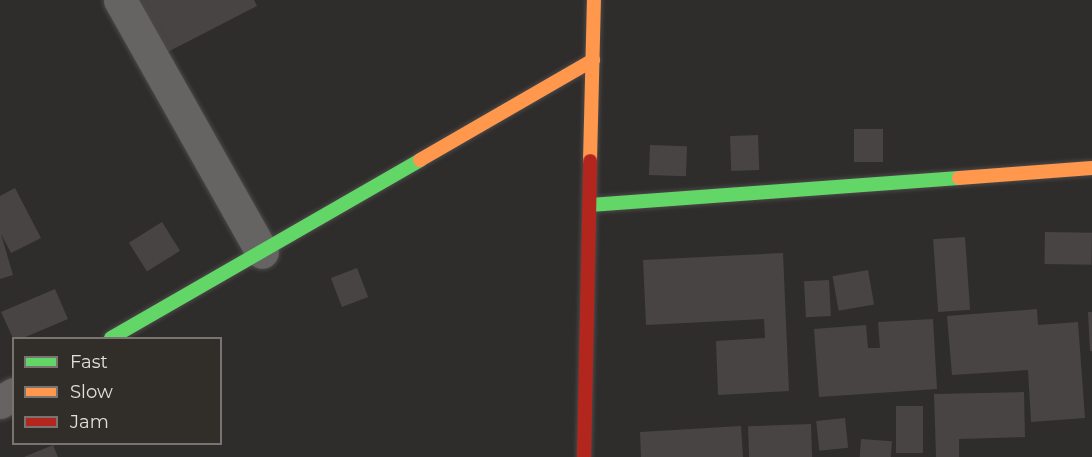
<!DOCTYPE html>
<html>
<head>
<meta charset="utf-8">
<style>
	body { margin:0 }
	#map { position:relative; width:1092px; height:457px; overflow:hidden; background:#2f2d2b; font-family:Montserrat,sans-serif }
	div>[style] { position:absolute }
	.building>* { inset:0; background:#474443; transform-origin:0 0 }
	.roads { filter:drop-shadow(0 0 2px #4b4948) drop-shadow(0 0 2px #4b4948) }
	.street>* { height:33px; margin:-16.5px; padding:0 16.5px; transform-origin:16.5px; border-radius:16.5px; background:#656462 }
	.fast>* { height:14px; margin:-7px; padding:0 7px; transform-origin:7px; border-radius:7px; background:#63d668 }
	.slow>* { height:14px; margin:-7px; padding:0 7px; transform-origin:7px; border-radius:7px; background:#ff974d }
	.jam>* { height:14px; margin:-7px; padding:0 7px; transform-origin:7px; border-radius:7px; background:#b3261e }
	span { translate:-50% -50%; white-space:nowrap; text-align:center; line-height:1.15; -webkit-text-stroke:4.5px #312d29; paint-order:stroke }
	.legend { position:absolute; left:12px; top:337px; width:210px; height:108px; box-sizing:border-box; background:#312d29; border:2px solid #777471; margin:0; padding:8px 10px; list-style:none; font-size:18px; color:#e1dedc }
	.legend li { display:flex; align-items:center; gap:12px; height:30px }
	.legend b { width:30px; border:2px solid #777471 }
</style>
</head>
<body>
<div id="map">
	<div class="building">
		<i style="clip-path:polygon(136px 0,254px 0,257px 6px,156px 58px)"></i>
		<i style="left:854px;top:129px;width:29px;height:33px"></i>
		<i style="left:758px;top:135px;width:35px;height:28px;rotate:88deg"></i>
		<i style="left:650px;top:145px;width:37px;height:30px;rotate:2deg"></i>
		<i style="clip-path:polygon(15px 188px,41px 238px,11px 253px,1px 234px,13px 275px,0 279px,0 196px)"></i>
		<i style="left:162px;top:222px;width:34px;height:39px;rotate:58deg"></i>
		<i style="left:1045px;top:232px;width:47px;height:32px;rotate:1deg"></i>
		<i style="left:965px;top:237px;width:73px;height:32px;rotate:86deg"></i>
		<i style="clip-path:polygon(783px 253px,789px 391px,718px 395px,716px 341px,765px 338px,764px 319px,646px 325px,643px 260px)"></i>
		<i style="left:357px;top:268px;width:31px;height:28px;rotate:69deg"></i>
		<i style="left:868px;top:270px;width:35px;height:36px;rotate:80deg"></i>
		<i style="left:829px;top:280px;width:36px;height:25px;rotate:87deg"></i>
		<i style="clip-path:polygon(55px 289px,68px 319px,23px 338px,13px 338px,1px 312px)"></i>
		<i style="clip-path:polygon(1037px 309px,1038px 325px,1078px 322px,1085px 418px,1031px 422px,1028px 370px,952px 375px,947px 316px)"></i>
		<i style="clip-path:polygon(1088px 312px,1092px 312px,1092px 351px,1090px 351px)"></i>
		<i style="clip-path:polygon(933px 319px,937px 389px,819px 397px,814px 329px,866px 325px,868px 348px,880px 348px,878px 322px)"></i>
		<i style="clip-path:polygon(1024px 392px,1025px 437px,959px 439px,959px 457px,936px 457px,934px 394px)"></i>
		<i style="left:896px;top:406px;width:27px;height:47px"></i>
		<i style="left:845px;top:418px;width:30px;height:29px;rotate:84deg"></i>
		<i style="left:811px;top:424px;width:33px;height:63px;rotate:88deg"></i>
		<i style="clip-path:polygon(741px 426px,743px 457px,641px 457px,640px 432px)"></i>
		<i style="left:861px;top:439px;width:31px;height:18px;rotate:4deg"></i>
		<i style="clip-path:polygon(53px 445px,58px 457px,24px 457px)"></i>
	</div>
	<div class="roads">
		<div class="street">
			<i style="left:120px;top:0;width:289px;rotate:60.6deg"></i>
			<i style="left:0;top:402px;width:16px;rotate:-30deg"></i>
		</div>
		<div class="fast">
			<i style="left:590px;top:205px;width:370px;rotate:-4.2deg"></i>
			<i style="left:111px;top:338px;width:357px;rotate:-29.9deg"></i>
		</div>
		<div class="slow">
			<i style="left:420px;top:160px;width:200px;rotate:-30deg"></i>
			<i style="left:590px;top:161px;width:161px;rotate:-88.6deg"></i>
			<i style="left:959px;top:178px;width:133px;rotate:-4.3deg"></i>
		</div>
		<div class="jam">
			<i style="left:584px;top:457px;width:296px;rotate:-88.8deg"></i>
		</div>
	</div>
	<ul class="legend">
	<li><b style="height:8px;background:#63d668"></b>Fast</li>
	<li><b style="height:8px;background:#ff974d"></b>Slow</li>
	<li><b style="height:8px;background:#b3261e"></b>Jam</li>
	</ul>
</div>
</body>
</html>
